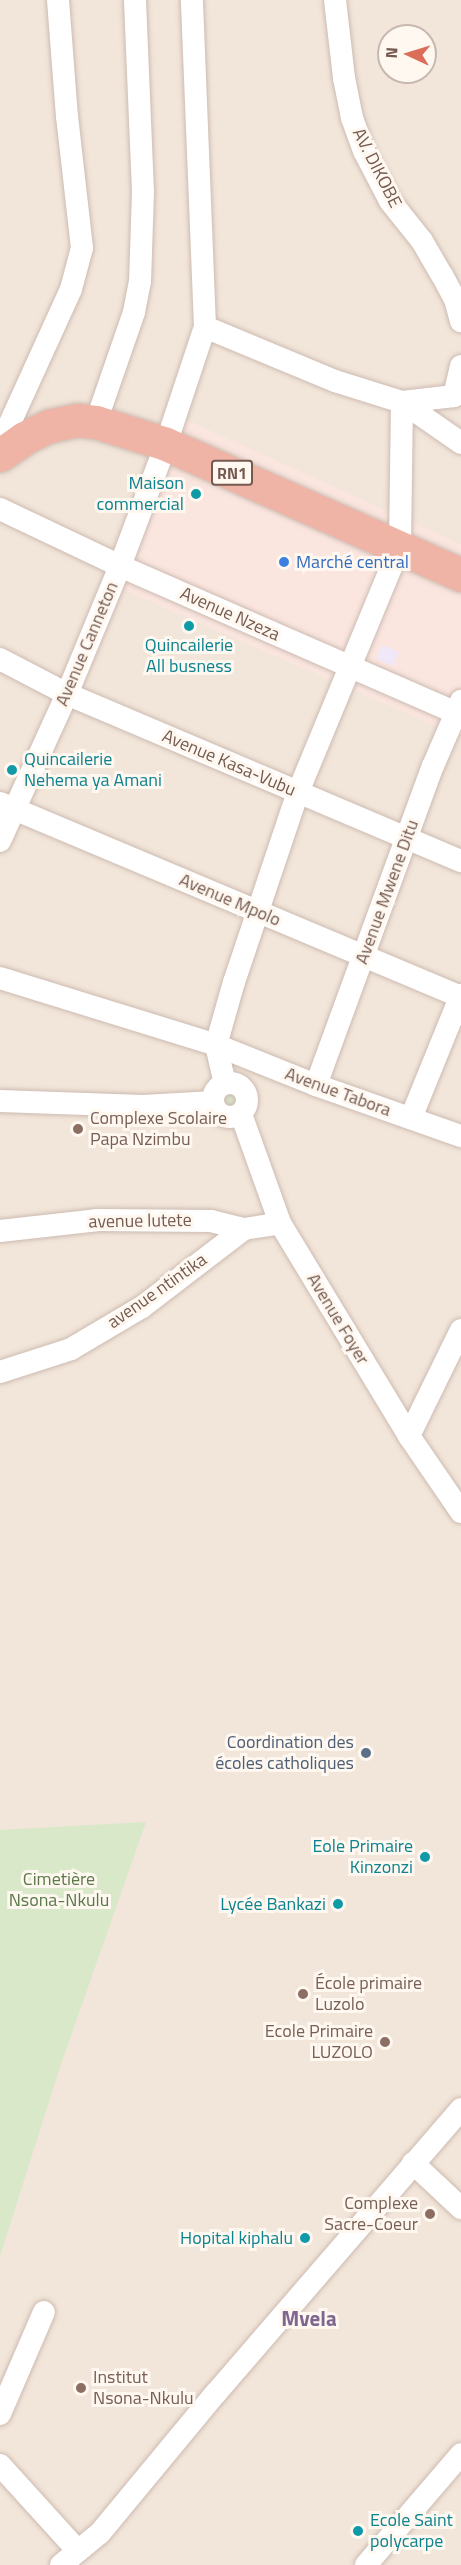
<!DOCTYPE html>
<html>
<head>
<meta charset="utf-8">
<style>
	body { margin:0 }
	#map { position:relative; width:461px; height:2565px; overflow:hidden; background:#fbf3ea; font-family:"Titillium Web",sans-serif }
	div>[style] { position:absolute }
	.residential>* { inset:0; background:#f2e5d9 }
	.commercial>* { inset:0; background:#fae5df }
	.education>* { inset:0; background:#f0e7f8; transform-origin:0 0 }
	.green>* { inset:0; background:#d8e8c9 }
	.round { border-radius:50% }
	.roads { filter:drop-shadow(0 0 2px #cdbbb1) drop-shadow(0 0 2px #cdbbb1) }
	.minor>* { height:22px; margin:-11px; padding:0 11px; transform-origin:11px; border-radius:11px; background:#fff }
	.minor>.ring { margin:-11px; padding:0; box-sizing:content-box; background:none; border:22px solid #fff; border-radius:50% }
	.highway>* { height:33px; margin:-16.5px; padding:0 16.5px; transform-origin:16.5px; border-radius:16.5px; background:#f0b4a6 }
	.dots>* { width:16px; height:16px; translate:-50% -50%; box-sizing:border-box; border:3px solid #fef8f1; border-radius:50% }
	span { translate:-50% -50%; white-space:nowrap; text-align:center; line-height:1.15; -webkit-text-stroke:6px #fef8f1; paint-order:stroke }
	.shield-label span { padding:2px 4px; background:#fef8f1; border:2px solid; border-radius:4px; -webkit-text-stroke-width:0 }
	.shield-label { font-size:16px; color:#755a4f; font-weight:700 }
	.street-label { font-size:18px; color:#755a4f }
	.culture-label { font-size:18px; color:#0d838f }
	.right { translate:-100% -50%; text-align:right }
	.left { translate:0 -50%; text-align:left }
	.shop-label { font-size:18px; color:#366cbe }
	.education-label { font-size:18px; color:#785e54 }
	.service-label { font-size:18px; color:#4e5e75 }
	.park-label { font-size:18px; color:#5a7948 }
	.quarter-label { font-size:21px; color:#7f6790; font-weight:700 }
	.north { position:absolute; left:377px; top:24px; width:60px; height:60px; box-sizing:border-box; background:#fef8f1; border:2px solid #c7b9b0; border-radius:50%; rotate:274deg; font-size:16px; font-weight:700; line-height:24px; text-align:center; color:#755a4f }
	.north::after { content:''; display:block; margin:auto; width:21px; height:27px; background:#db6d59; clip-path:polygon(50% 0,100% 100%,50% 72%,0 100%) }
</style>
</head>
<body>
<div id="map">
	<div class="residential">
		<i style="clip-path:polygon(evenodd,0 0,461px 0,461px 2565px,0 2565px,0 0,389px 36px,425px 36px,425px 72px,389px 72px,389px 36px)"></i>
	</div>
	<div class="commercial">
		<i style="clip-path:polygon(165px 410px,461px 544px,461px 737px,101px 580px)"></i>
	</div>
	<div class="education">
		<i style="left:382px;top:645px;width:18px;height:15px;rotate:22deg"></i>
	</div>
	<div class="green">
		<i class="round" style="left:222px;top:1091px;width:16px;height:16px"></i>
		<i style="clip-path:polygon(146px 1822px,60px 2067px,0 2256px,0 1830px)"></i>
	</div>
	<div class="roads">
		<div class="minor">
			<i style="left:335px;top:0;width:79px;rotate:83.4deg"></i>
			<i style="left:344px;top:78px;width:41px;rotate:78.7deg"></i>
			<i style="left:352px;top:118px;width:35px;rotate:70deg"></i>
			<i style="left:364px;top:151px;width:56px;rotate:62.5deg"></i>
			<i style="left:390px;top:201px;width:51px;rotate:51.3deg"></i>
			<i style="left:422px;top:241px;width:39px;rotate:60deg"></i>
			<i style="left:442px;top:275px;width:27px;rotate:62deg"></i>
			<i style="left:455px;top:299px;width:23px;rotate:75deg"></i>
			<i style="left:205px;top:327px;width:141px;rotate:22.6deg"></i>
			<i style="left:335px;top:381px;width:70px;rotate:17.4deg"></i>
			<i style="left:402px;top:402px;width:72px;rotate:34.8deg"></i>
			<i style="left:461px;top:366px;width:31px;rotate:103deg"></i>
			<i style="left:454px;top:396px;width:52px;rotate:173.4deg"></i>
			<i style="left:402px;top:402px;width:144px;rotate:90.8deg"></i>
			<i style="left:400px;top:546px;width:266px;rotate:112.5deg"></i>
			<i style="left:298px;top:792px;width:200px;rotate:108.6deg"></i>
			<i style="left:234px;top:982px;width:66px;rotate:105.9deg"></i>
			<i style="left:216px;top:1045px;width:108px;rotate:21.8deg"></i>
			<i style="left:316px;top:1085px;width:154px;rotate:19.4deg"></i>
			<i style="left:96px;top:422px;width:116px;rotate:-70.9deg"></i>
			<i style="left:134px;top:312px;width:31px;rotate:-79deg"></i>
			<i style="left:140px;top:282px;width:90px;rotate:-88.1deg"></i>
			<i style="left:143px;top:192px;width:192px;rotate:-92.4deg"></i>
			<i style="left:0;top:445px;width:171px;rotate:-65.5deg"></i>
			<i style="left:71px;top:289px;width:42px;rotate:-75deg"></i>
			<i style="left:82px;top:248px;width:132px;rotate:-96.5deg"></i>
			<i style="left:67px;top:117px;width:117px;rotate:-94.4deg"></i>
			<i style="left:0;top:509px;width:133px;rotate:25.4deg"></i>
			<i style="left:120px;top:566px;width:372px;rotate:23.6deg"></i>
			<i style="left:0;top:659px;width:76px;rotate:27.6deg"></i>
			<i style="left:67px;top:694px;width:428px;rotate:23deg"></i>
			<i style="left:0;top:803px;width:500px;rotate:22.82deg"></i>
			<i style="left:0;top:841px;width:162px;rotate:-65.5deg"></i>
			<i style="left:67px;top:694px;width:139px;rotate:-67.5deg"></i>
			<i style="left:120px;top:566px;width:130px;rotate:-69.3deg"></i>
			<i style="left:166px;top:444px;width:123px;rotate:-71.6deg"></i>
			<i style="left:205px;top:327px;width:327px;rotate:-92.3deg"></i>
			<i style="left:0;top:978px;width:226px;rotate:17.2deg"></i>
			<i style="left:216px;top:1045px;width:39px;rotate:77deg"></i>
			<i class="ring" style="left:213px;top:1083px;width:12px;height:12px"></i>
			<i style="left:316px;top:1085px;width:340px;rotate:-69.9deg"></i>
			<i style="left:433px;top:766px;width:71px;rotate:-66.7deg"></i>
			<i style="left:0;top:1101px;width:143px;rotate:2deg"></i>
			<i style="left:143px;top:1106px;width:70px;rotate:-3.3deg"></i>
			<i style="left:241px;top:1114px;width:116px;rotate:70.3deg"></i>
			<i style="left:280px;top:1223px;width:249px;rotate:58.8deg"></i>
			<i style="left:409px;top:1436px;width:92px;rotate:55.6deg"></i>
			<i style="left:411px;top:1118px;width:133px;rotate:-67.9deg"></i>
			<i style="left:0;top:1231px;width:99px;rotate:-6.4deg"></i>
			<i style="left:98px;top:1220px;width:113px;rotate:0.5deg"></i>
			<i style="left:211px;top:1221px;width:34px;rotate:14deg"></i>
			<i style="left:244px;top:1229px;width:36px;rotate:-9deg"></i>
			<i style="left:0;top:1372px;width:75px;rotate:-17.9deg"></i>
			<i style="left:71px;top:1349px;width:82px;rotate:-30.6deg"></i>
			<i style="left:142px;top:1307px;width:128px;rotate:-37.4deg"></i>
			<i style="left:409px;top:1436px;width:118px;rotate:-63.9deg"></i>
			<i style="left:413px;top:2163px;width:66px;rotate:43.2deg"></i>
			<i style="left:0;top:2414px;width:111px;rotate:-66.7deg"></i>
			<i style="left:0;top:2465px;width:116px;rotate:47.8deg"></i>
			<i style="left:61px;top:2565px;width:50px;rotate:-39.4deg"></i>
			<i style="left:100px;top:2533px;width:182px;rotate:-50.4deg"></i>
			<i style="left:216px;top:2393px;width:375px;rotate:-49.2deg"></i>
			<i style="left:366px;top:2565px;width:146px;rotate:-49.4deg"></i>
		</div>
		<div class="highway">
			<i style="left:0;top:455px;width:29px;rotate:-35deg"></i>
			<i style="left:24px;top:438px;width:28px;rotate:-26deg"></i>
			<i style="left:49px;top:426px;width:29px;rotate:-12deg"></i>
			<i style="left:77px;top:420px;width:19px;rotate:6deg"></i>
			<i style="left:96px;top:422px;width:73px;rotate:17.4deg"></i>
			<i style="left:166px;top:444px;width:323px;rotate:23.9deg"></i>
		</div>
	</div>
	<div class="dots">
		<i style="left:196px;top:494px;background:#0f9aa8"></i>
		<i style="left:284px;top:562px;background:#3f7fe0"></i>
		<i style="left:189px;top:626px;background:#0f9aa8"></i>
		<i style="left:12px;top:770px;background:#0f9aa8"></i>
		<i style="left:78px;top:1129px;background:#8d6e63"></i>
		<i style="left:366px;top:1753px;background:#5c6f8a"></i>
		<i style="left:425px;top:1857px;background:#0f9aa8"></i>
		<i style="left:338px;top:1904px;background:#0f9aa8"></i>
		<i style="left:303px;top:1994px;background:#8d6e63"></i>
		<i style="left:385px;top:2042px;background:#8d6e63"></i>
		<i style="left:430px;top:2214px;background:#8d6e63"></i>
		<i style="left:305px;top:2238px;background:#0f9aa8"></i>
		<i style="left:81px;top:2388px;background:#8d6e63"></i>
		<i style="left:358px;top:2531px;background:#0f9aa8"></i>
	</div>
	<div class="shield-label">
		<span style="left:232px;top:473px">RN1</span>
	</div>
	<div class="street-label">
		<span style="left:377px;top:168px;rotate:63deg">AV. DIKOBE</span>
		<span style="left:230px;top:614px;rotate:24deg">Avenue Nzeza</span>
		<span style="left:87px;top:644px;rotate:-67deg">Avenue Canneton</span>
		<span style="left:229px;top:763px;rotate:23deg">Avenue Kasa-Vubu</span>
		<span style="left:387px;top:892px;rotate:-70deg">Avenue Mwene Ditu</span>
		<span style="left:230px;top:900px;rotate:23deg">Avenue Mpolo</span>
		<span style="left:338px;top:1092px;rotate:20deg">Avenue Tabora</span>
		<span style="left:140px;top:1221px;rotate:-1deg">avenue lutete</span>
		<span style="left:157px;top:1291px;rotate:-35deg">avenue ntintika</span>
		<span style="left:338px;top:1319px;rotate:59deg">Avenue Foyer</span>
	</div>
	<div class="culture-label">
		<span class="right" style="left:184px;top:494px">Maison<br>commercial</span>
		<span style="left:189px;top:656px">Quincailerie<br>All busness</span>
		<span class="left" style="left:24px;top:770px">Quincailerie<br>Nehema ya Amani</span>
		<span class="right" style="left:413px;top:1857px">Eole Primaire<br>Kinzonzi</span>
		<span class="right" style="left:326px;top:1904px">Lycée Bankazi</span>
		<span class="right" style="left:293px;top:2238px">Hopital kiphalu</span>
		<span class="left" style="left:370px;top:2531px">Ecole Saint<br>polycarpe</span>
	</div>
	<div class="shop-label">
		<span class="left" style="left:296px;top:562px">Marché central</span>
	</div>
	<div class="education-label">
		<span class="left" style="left:90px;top:1129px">Complexe Scolaire<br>Papa Nzimbu</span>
		<span class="left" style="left:315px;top:1994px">École primaire<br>Luzolo</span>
		<span class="right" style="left:373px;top:2042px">Ecole Primaire<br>LUZOLO</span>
		<span class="right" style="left:418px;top:2214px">Complexe<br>Sacre-Coeur</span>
		<span class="left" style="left:93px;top:2388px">Institut<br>Nsona-Nkulu</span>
	</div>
	<div class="service-label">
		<span class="right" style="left:354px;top:1753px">Coordination des<br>écoles catholiques</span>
	</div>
	<div class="park-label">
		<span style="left:59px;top:1890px">Cimetière<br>Nsona-Nkulu</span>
	</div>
	<div class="quarter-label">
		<span style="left:309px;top:2318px">Mvela</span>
	</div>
	<div class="north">N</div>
</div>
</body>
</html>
